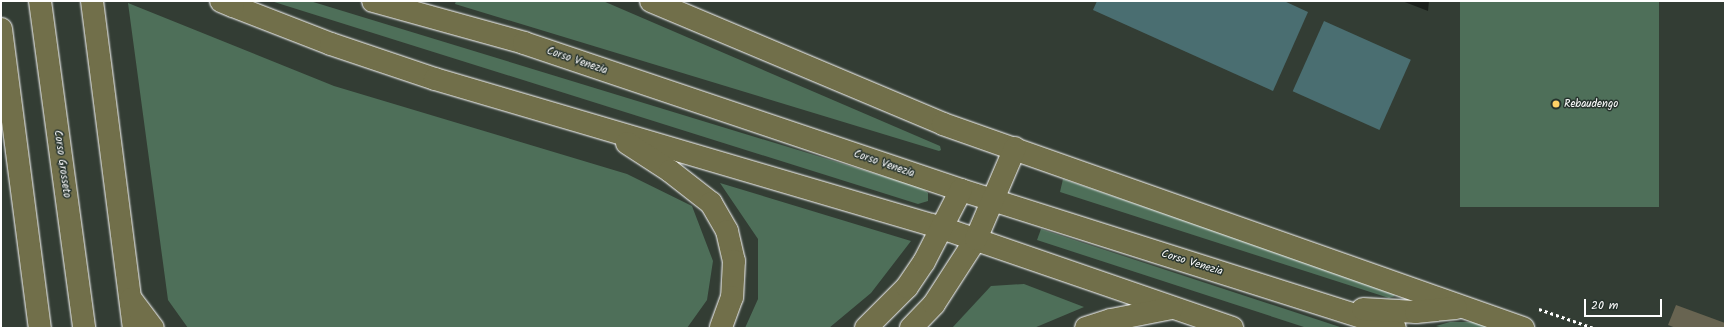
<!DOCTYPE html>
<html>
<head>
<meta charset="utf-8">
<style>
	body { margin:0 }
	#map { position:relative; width:1726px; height:329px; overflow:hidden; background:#333d34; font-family:Kalam,sans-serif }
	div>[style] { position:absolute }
	.green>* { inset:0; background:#4e6f59; transform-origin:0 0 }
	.water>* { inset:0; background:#4a6e71; transform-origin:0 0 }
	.shadow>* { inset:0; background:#0007 }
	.building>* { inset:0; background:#686451 }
	.path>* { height:2.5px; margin-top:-1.25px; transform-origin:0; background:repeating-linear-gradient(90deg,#fff 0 3px,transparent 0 6px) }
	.roads { filter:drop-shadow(0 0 1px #fff) drop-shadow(0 0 1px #fff) }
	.major>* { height:22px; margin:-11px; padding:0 11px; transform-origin:11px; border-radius:11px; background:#716f4a }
	.highway>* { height:22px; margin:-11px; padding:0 11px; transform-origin:11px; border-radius:11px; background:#716f4a }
	.dots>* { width:11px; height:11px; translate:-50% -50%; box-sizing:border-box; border:2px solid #26332d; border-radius:50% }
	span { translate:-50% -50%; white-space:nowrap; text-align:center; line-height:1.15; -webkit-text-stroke:3px #26332d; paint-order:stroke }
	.street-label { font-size:11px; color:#fff }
	.poi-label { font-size:11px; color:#fff }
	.left { translate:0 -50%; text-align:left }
	.frame { position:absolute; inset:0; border:2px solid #fff; pointer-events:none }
	.scale { position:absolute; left:1584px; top:299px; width:78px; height:18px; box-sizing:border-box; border:2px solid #fff; border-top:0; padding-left:5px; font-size:12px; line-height:14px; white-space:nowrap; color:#fff; -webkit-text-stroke:3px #26332d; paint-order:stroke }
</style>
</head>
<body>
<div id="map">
	<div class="green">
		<i style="clip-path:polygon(271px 1px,310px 1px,922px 188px,928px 193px,928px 201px,918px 204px)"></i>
		<i style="clip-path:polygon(456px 1px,603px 1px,940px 146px,941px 150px,939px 151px,455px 4px)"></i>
		<i style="left:1460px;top:1px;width:199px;height:206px"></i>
		<i style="clip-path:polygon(128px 3px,334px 86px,627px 174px,692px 206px,713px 261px,707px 300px,687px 328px,188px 328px,168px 300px)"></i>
		<i style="clip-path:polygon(1063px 179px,1391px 291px,1395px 296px,1389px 298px,1060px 192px)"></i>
		<i style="clip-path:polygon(720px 183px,911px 241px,871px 293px,829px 328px,745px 328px,758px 299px,758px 239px)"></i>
		<i style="clip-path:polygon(1041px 229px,1343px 328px,1307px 328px,1037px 240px)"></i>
		<i style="clip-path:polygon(1024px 284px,1084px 307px,1034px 328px,952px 328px,991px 286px)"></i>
		<i style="clip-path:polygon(1450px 322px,1473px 322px,1499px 328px,1444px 328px,1436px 326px)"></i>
	</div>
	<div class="water">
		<i style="clip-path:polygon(1097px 1px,1284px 1px,1308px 12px,1273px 91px,1093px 10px)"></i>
		<i style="left:1324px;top:21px;width:95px;height:77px;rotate:24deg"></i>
	</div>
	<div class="shadow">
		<i style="clip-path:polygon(1402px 1px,1429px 1px,1428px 11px)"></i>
	</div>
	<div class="building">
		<i style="clip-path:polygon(1676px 305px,1725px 323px,1725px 328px,1676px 328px,1668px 325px)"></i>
	</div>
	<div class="path">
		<i style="left:1539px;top:309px;width:58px;rotate:19.1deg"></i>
	</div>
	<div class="roads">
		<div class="major">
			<i style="left:40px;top:1px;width:330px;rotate:82.3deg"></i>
			<i style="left:92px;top:1px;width:330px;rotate:82.7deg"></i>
			<i style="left:373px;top:1px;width:157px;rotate:15.5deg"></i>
			<i style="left:524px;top:43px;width:461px;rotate:18.6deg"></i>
			<i style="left:961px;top:190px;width:455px;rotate:17.6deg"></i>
			<i style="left:651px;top:1px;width:317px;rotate:22.8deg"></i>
			<i style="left:943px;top:124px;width:615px;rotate:19.38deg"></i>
			<i style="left:233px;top:6px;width:105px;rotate:21.2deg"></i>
			<i style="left:331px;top:44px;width:110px;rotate:18.6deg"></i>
			<i style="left:435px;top:79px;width:528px;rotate:16.38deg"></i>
			<i style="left:942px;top:228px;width:307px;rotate:19deg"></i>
			<i style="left:1px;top:29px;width:302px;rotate:82.6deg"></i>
			<i style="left:627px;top:143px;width:51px;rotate:33.1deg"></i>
			<i style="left:670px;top:171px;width:52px;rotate:38deg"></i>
			<i style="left:711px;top:203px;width:32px;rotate:60deg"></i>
			<i style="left:727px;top:231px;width:31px;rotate:77deg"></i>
			<i style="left:734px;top:261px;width:36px;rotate:93deg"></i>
			<i style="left:732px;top:297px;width:33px;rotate:110deg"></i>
			<i style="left:131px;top:299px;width:36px;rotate:53deg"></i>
			<i style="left:1363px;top:309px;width:53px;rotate:3.2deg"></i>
			<i style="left:1416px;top:312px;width:40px;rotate:-5.7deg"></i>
			<i style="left:866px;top:328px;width:58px;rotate:-45deg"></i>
			<i style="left:907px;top:287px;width:30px;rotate:-56deg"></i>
			<i style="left:924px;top:262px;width:81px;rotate:-62.8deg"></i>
			<i style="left:911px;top:328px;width:33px;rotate:-46deg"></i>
			<i style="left:934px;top:304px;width:77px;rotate:-57.1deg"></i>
			<i style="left:976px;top:239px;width:99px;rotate:-66.8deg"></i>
			<i style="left:1086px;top:328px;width:26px;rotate:-18deg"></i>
			<i style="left:1111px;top:320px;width:62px;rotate:-11.1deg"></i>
		</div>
		<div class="highway">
			<i style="left:221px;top:1px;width:13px;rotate:23deg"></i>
		</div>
	</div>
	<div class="dots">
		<i style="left:1556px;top:104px;background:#ffd166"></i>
	</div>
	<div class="street-label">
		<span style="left:577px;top:61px;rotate:19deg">Corso Venezia</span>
		<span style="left:62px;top:164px;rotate:82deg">Corso Grosseto</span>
		<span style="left:884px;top:164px;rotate:19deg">Corso Venezia</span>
		<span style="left:1192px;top:263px;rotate:17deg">Corso Venezia</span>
	</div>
	<div class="poi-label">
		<span class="left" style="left:1564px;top:104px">Rebaudengo</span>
	</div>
	<div class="frame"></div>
	<div class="scale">20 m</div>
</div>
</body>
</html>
